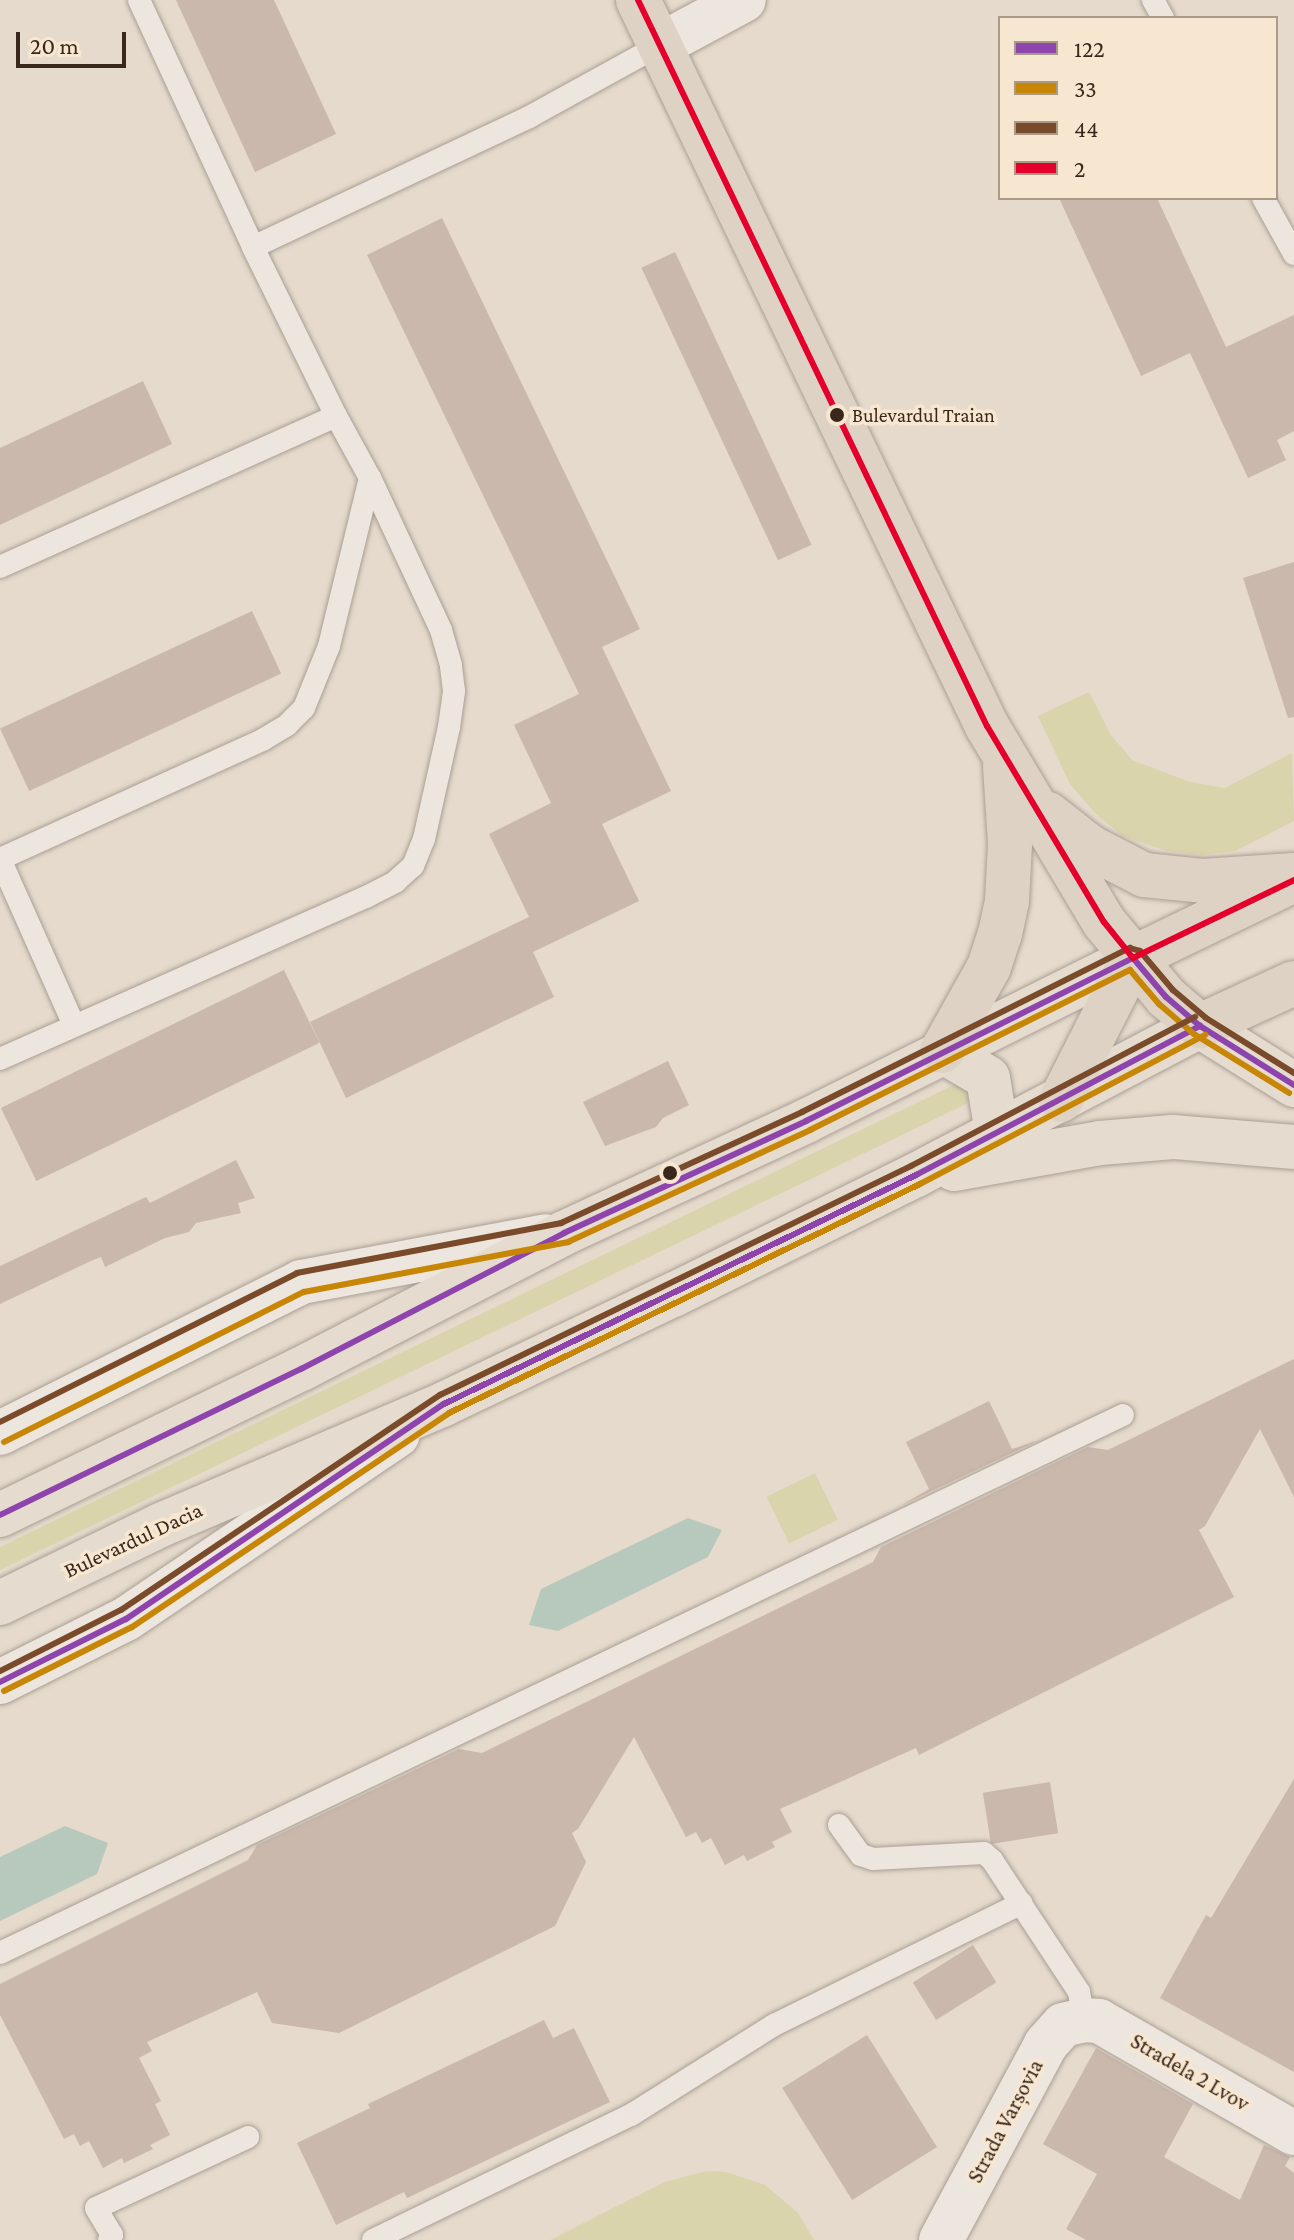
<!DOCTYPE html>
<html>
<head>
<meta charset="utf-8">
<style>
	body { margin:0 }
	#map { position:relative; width:1294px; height:2240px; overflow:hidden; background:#e5dacb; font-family:"Crimson Pro",serif }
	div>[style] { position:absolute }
	.green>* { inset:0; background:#d9d4ac; transform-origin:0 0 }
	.water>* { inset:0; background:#b7c9bc }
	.building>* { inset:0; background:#cab8ac; transform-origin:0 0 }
	.roads { filter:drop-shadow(0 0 2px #aa9f95) drop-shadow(0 0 2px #aa9f95) }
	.service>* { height:22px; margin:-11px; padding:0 11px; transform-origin:11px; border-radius:11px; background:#ede6de }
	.minor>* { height:44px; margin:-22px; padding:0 22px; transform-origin:22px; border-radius:22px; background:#ede6de }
	.primary>* { height:44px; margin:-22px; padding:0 22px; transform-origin:22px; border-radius:22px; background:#e5dbce }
	.trunk>* { height:44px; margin:-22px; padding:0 22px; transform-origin:22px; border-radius:22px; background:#ded2c5 }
	.bus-1>* { height:6px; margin:-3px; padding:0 3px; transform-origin:3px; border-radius:3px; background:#8e44ad }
	.bus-2>* { height:6px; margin:-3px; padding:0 3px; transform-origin:3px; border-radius:3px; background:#c88607 }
	.bus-3>* { height:6px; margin:-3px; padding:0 3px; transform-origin:3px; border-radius:3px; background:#7a4b2a }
	.bus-4>* { height:6px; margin:-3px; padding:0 3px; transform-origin:3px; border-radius:3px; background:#e4002b }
	.dots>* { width:22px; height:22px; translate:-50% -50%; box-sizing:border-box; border:4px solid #f7e7d0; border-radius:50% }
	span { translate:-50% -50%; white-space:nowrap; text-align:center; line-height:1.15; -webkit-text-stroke:7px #f7e7d0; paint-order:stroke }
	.bus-label { font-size:20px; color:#39271c }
	.left { translate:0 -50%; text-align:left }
	.street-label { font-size:22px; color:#39271c }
	.legend { position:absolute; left:998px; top:16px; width:280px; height:184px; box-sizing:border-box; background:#f7e7d0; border:2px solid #ab9a88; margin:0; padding:10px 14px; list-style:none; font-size:24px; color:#39271c }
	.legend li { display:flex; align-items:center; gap:16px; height:40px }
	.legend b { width:40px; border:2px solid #ab9a88 }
	.scale { position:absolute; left:16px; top:32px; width:110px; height:36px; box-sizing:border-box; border:4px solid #39271c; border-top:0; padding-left:10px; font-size:24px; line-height:28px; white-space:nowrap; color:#39271c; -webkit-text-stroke:6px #f7e7d0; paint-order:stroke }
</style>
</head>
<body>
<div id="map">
	<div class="green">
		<i style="clip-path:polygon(1089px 692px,1111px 735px,1132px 760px,1190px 782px,1225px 788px,1292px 753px,1294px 821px,1235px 851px,1202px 855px,1167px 851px,1123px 836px,1096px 814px,1070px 784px,1038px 716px)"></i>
		<i style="clip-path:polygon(962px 1081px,965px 1081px,970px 1100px,966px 1104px,0 1570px,0 1547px)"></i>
		<i style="left:815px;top:1473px;width:52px;height:54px;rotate:64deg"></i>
		<i style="clip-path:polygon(706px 2171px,726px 2172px,765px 2185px,798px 2213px,814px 2240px,550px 2240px,665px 2182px)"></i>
	</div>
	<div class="water">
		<i style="clip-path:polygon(688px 1518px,722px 1530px,708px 1557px,558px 1631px,529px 1625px,541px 1589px)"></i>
		<i style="clip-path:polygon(65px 1826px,108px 1843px,97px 1874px,0 1921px,0 1857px)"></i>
	</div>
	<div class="building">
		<i style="clip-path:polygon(176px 0,274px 0,336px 134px,255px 172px)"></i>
		<i style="clip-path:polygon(1059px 198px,1157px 198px,1226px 347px,1294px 315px,1294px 431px,1277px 440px,1286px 460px,1248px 478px,1190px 353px,1141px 376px)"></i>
		<i style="clip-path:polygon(442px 218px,640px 629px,602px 647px,671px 791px,602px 824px,639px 901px,533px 952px,554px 997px,346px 1098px,310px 1022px,529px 917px,489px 834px,551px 803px,514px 725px,579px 694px,367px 255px)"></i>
		<i style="left:675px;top:252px;width:323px;height:37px;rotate:65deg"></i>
		<i style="clip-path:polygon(143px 381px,172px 444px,0 525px,0 448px)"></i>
		<i style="clip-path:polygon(1294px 562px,1294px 717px,1288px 718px,1243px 578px)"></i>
		<i style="left:252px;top:611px;width:69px;height:278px;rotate:65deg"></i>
		<i style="left:284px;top:970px;width:81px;height:315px;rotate:64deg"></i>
		<i style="clip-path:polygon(668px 1061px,689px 1105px,663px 1118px,656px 1127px,605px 1146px,583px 1102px)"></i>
		<i style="clip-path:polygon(236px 1160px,255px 1198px,238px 1203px,241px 1213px,196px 1223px,189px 1232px,165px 1238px,105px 1267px,101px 1257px,93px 1260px,0 1304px,0 1266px,146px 1197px,150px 1203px)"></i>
		<i style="clip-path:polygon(1294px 1359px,1294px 1497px,1260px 1429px,1205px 1526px,1199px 1530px,1234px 1597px,919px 1755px,916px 1748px,780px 1809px,792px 1832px,772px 1842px,775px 1847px,747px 1861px,744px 1855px,725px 1865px,711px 1838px,702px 1843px,696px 1832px,686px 1837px,634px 1737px,578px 1829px,572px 1833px,586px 1862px,555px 1926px,339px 2033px,272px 2023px,257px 1992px,147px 2042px,152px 2051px,139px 2058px,161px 2101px,155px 2104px,170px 2135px,150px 2145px,153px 2149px,124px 2163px,122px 2158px,103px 2168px,89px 2141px,80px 2146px,74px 2134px,64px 2139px,0 2015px,0 1984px,248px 1860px,257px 1845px,459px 1749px,482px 1753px,873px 1562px,881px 1547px,1088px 1447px,1108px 1450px)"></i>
		<i style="clip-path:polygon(989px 1401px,1012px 1449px,1039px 1440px,902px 1505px,929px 1489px,906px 1442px)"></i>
		<i style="clip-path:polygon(1294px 1779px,1294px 2072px,1160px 1998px,1206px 1915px,1211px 1918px)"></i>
		<i style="left:1050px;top:1782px;width:52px;height:68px;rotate:81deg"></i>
		<i style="left:973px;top:1945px;width:44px;height:71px;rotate:58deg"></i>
		<i style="clip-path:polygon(544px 2020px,553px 2038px,574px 2028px,610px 2102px,407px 2198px,404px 2192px,336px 2225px,297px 2143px,370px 2108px,368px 2104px)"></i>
		<i style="left:867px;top:2035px;width:132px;height:100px;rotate:58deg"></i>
		<i style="clip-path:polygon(1096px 2048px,1193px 2104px,1164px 2157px,1240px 2200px,1264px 2145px,1290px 2157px,1285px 2166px,1294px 2173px,1294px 2240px,1086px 2240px,1066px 2229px,1097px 2174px,1043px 2144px)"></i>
	</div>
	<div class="roads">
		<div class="service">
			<i style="left:139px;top:0;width:272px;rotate:65.2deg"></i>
			<i style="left:1153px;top:0;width:21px;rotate:61deg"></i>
			<i style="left:1263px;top:198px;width:64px;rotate:61deg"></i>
			<i style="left:0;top:567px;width:368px;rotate:-24.2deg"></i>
			<i style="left:336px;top:416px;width:188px;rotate:-116.2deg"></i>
			<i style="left:253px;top:247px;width:305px;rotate:-25.2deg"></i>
			<i style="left:529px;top:117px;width:149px;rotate:-28.8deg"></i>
			<i style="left:0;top:859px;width:290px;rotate:-24.4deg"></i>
			<i style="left:264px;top:739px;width:27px;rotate:-31deg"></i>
			<i style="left:287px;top:725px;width:24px;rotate:-45deg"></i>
			<i style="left:304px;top:708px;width:67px;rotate:-68deg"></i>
			<i style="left:329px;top:646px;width:173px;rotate:-76.3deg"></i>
			<i style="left:0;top:859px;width:182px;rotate:66deg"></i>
			<i style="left:0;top:1059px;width:400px;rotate:-23.9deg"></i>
			<i style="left:366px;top:897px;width:33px;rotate:-27deg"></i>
			<i style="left:395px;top:882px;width:24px;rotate:-42deg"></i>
			<i style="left:413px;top:866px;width:29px;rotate:-68deg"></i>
			<i style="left:424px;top:839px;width:115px;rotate:-77.4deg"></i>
			<i style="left:449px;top:727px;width:36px;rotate:-82deg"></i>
			<i style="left:454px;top:691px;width:26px;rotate:-97deg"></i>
			<i style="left:451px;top:665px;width:36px;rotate:-106deg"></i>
			<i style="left:441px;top:630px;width:168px;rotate:-115deg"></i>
			<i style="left:370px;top:478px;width:71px;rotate:-118.7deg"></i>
			<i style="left:839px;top:1825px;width:37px;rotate:54deg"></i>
			<i style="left:861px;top:1855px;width:13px;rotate:18deg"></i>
			<i style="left:873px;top:1859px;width:111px;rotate:-3.1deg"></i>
			<i style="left:984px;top:1853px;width:11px;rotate:41deg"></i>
			<i style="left:992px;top:1860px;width:158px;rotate:56.6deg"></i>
			<i style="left:1079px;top:1992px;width:28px;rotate:80deg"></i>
			<i style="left:0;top:1953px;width:1245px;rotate:-25.6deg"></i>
			<i style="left:109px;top:2240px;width:6px;rotate:-59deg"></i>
			<i style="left:112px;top:2235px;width:31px;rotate:-121deg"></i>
			<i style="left:96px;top:2208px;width:168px;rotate:-25deg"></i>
			<i style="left:373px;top:2240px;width:287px;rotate:-25.9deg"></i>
			<i style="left:631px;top:2115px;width:169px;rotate:-32.2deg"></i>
			<i style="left:774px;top:2025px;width:276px;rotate:-26.2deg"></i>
		</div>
		<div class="minor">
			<i style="left:660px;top:45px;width:95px;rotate:-28.2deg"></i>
			<i style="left:0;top:1433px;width:337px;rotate:-26.6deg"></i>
			<i style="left:301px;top:1282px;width:249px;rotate:-10.6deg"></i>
			<i style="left:0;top:1682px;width:141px;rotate:-26.6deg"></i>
			<i style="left:126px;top:1619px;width:328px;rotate:-34.1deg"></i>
			<i style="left:941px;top:2240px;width:222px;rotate:-61.8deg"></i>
			<i style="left:1046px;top:2044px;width:25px;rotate:-48deg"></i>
			<i style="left:1063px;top:2025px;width:22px;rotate:-13deg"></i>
			<i style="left:1084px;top:2020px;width:15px;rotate:4deg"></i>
			<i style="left:1099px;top:2021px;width:225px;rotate:29.9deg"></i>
		</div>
		<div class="primary">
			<i style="left:942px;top:1051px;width:53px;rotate:30.4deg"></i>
			<i style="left:988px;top:1078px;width:56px;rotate:80.7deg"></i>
			<i style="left:954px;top:1169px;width:148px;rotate:-10.1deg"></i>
			<i style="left:1100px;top:1143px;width:73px;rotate:-4.7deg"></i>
			<i style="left:1173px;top:1137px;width:121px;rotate:4.7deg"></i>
			<i style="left:0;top:1515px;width:335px;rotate:-25.9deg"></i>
			<i style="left:301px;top:1369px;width:296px;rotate:-27.3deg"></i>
			<i style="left:564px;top:1233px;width:267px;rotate:-24.8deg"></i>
			<i style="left:806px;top:1121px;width:365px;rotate:-26.5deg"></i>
			<i style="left:0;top:1603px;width:181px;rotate:-25.9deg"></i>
			<i style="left:163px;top:1524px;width:306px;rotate:-23.1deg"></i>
			<i style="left:444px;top:1404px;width:254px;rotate:-25.5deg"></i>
			<i style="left:673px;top:1295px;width:271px;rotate:-26.3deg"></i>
			<i style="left:916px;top:1175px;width:321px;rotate:-27.7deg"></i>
			<i style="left:1200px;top:1026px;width:111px;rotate:32.1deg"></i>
		</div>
		<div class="trunk">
			<i style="left:638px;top:0;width:806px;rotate:64.33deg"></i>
			<i style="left:987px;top:726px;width:228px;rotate:59.2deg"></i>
			<i style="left:1104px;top:922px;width:97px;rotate:50.4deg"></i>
			<i style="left:1166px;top:997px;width:45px;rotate:40.5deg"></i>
			<i style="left:1200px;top:1026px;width:103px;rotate:-24.6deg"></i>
			<i style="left:1048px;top:814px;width:53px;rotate:38.2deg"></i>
			<i style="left:1090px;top:847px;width:61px;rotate:27.4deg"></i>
			<i style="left:1144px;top:875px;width:59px;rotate:5.8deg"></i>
			<i style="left:1203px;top:881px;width:91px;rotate:-3.8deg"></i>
			<i style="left:1133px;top:958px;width:170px;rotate:-25.8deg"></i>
			<i style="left:942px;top:1051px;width:96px;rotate:-60.8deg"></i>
			<i style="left:989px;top:967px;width:35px;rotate:-72deg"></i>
			<i style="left:1000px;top:934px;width:34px;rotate:-78deg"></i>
			<i style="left:1007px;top:901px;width:58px;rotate:-87deg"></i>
			<i style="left:1010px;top:843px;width:77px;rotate:-93.7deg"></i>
			<i style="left:1061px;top:1100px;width:159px;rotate:-63.1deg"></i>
		</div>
	</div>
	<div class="bus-1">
		<i style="left:0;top:1515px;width:335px;rotate:-25.9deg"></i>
		<i style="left:301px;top:1369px;width:296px;rotate:-27.3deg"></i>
		<i style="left:564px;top:1233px;width:267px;rotate:-24.8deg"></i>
		<i style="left:806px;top:1121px;width:365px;rotate:-26.5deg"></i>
		<i style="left:1133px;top:958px;width:51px;rotate:49.8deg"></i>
		<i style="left:1166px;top:997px;width:45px;rotate:40.5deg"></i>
		<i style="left:1200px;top:1026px;width:111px;rotate:32.1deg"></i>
		<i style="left:0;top:1682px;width:141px;rotate:-26.6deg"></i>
		<i style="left:126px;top:1619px;width:384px;rotate:-34.1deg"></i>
		<i style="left:444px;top:1404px;width:525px;rotate:-25.88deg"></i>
		<i style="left:916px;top:1175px;width:321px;rotate:-27.7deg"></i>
	</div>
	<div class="bus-2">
		<i style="left:4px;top:1442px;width:335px;rotate:-26.6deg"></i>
		<i style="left:304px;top:1292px;width:269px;rotate:-10.7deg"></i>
		<i style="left:568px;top:1242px;width:267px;rotate:-24.8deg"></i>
		<i style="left:810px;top:1130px;width:358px;rotate:-26.6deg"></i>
		<i style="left:1130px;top:970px;width:45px;rotate:49.5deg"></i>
		<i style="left:1159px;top:1004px;width:46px;rotate:40.6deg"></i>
		<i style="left:1194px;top:1034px;width:112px;rotate:31.8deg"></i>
		<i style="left:4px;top:1691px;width:143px;rotate:-26.6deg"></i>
		<i style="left:132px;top:1627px;width:382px;rotate:-34deg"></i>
		<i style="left:449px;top:1413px;width:524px;rotate:-25.93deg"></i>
		<i style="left:920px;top:1184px;width:322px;rotate:-27.6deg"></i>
	</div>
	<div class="bus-3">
		<i style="left:0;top:1422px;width:332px;rotate:-26.6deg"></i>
		<i style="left:297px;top:1273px;width:269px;rotate:-10.7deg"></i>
		<i style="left:561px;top:1223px;width:265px;rotate:-24.7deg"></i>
		<i style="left:802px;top:1112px;width:367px;rotate:-26.6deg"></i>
		<i style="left:1130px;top:948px;width:10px;rotate:17deg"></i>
		<i style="left:1140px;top:951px;width:51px;rotate:49.8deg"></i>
		<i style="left:1173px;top:990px;width:43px;rotate:40.3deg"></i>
		<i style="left:1206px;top:1018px;width:104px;rotate:32deg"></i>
		<i style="left:0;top:1671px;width:136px;rotate:-26.8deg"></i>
		<i style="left:121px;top:1610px;width:385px;rotate:-34deg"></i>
		<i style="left:440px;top:1395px;width:524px;rotate:-25.93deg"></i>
		<i style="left:911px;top:1166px;width:321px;rotate:-27.7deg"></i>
	</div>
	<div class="bus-4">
		<i style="left:638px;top:0;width:806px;rotate:64.33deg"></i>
		<i style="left:987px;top:726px;width:228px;rotate:59.2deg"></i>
		<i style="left:1104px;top:922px;width:46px;rotate:51.1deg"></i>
		<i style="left:1133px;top:958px;width:179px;rotate:-25.8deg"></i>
	</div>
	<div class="dots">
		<i style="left:837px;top:415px;background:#39271c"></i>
		<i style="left:670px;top:1173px;background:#39271c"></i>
	</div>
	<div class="bus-label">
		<span class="left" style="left:852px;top:415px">Bulevardul Traian</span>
	</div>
	<div class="street-label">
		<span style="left:133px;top:1540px;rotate:-25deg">Bulevardul Dacia</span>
		<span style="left:1190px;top:2072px;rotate:30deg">Stradela 2 Lvov</span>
		<span style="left:1005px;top:2121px;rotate:-62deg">Strada Varșovia</span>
	</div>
	<ul class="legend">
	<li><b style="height:10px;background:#8e44ad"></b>122</li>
	<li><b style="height:10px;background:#c88607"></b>33</li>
	<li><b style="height:10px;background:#7a4b2a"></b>44</li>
	<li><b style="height:10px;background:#e4002b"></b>2</li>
	</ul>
	<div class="scale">20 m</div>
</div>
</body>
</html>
